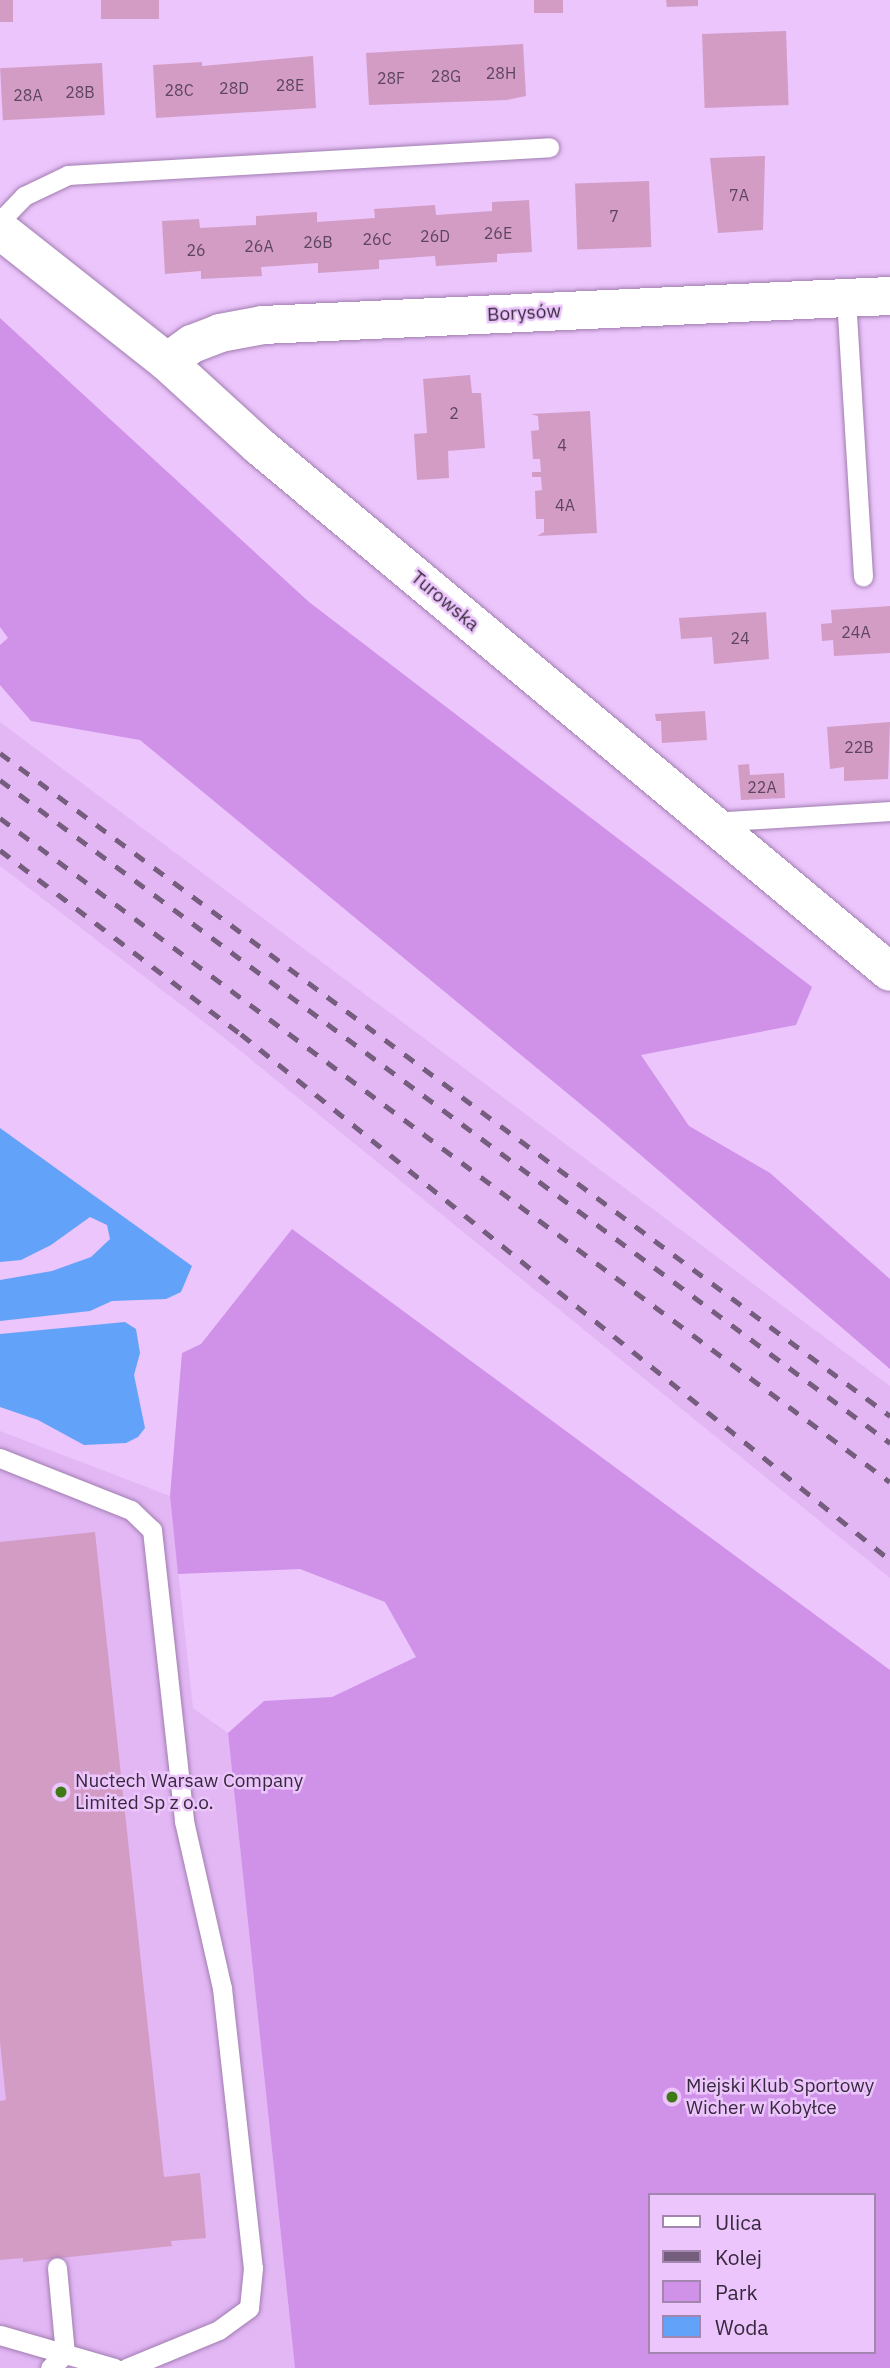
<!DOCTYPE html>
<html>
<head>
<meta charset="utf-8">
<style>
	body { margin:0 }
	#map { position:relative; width:890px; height:2368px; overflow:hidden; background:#ebc5fb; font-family:"IBM Plex Sans",sans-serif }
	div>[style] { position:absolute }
	.built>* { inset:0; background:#e2b7f4 }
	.green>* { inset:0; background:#d092e9 }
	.water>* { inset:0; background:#62a3f9 }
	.building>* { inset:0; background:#d39cc5; transform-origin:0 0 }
	.roads { filter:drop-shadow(0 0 2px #a17db0) drop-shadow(0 0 2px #a17db0) }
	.lane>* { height:19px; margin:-9.5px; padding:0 9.5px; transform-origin:9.5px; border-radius:9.5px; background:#fff }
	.street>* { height:38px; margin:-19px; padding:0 19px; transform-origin:19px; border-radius:19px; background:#fff }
	.rail>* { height:5px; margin-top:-2.5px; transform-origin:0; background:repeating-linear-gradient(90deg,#745d7d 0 12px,transparent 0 24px) }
	.dots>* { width:19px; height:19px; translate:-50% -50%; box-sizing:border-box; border:4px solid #ebc5fb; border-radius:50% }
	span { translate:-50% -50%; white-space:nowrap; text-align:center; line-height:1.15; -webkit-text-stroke:5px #ebc5fb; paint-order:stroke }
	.number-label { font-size:16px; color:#5e455f }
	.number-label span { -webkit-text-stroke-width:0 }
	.street-label { font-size:19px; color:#37283d }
	.poi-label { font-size:19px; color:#37283d }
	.left { translate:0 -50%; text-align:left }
	.legend { position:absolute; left:648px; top:2193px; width:228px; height:161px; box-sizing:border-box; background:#ebc5fb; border:2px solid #a386af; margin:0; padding:9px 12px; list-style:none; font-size:21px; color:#37283d }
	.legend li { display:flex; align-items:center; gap:14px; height:35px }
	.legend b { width:35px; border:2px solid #a386af }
</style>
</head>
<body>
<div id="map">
	<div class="built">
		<i style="clip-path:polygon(0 722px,890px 1386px,890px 1578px,222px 1036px,0 866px)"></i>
		<i style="clip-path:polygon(0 1431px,170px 1496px,193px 1708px,228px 1733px,295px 2368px,0 2368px)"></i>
	</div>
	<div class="green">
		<i style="clip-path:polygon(0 318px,309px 602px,812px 987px,796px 1025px,641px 1055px,689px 1126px,770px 1173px,890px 1279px,890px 1369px,601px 1121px,140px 740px,31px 721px,0 685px,0 645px,8px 638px,0 627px)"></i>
		<i style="clip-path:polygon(evenodd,292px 1229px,890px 1670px,890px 2368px,295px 2368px,228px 1733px,264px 1701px,332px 1697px,416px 1657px,385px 1602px,300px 1569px,178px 1574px,170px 1496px,182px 1353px,201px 1344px,292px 1229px,650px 2195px,874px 2195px,874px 2352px,650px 2352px,650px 2195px)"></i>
	</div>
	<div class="water">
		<i style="clip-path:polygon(0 1128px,192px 1266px,181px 1292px,166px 1299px,112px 1301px,90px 1311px,0 1321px,0 1280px,52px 1271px,91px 1257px,110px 1239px,107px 1225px,90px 1217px,51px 1245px,21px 1260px,0 1262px)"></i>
		<i style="clip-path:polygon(125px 1322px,136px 1329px,140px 1353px,134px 1375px,145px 1428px,138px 1437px,126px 1443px,84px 1445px,38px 1420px,0 1407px,0 1334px)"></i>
	</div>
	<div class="building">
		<i style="left:0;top:0;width:13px;height:22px"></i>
		<i style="left:101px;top:0;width:58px;height:19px"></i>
		<i style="left:534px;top:0;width:29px;height:13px"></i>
		<i style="clip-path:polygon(666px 0,698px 0,698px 6px,667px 7px)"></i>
		<i style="left:786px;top:31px;width:74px;height:84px;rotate:88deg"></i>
		<i style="clip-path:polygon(523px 44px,526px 96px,507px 100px,369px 105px,366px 53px)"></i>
		<i style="clip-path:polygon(313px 56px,316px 108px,156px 118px,153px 65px,202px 62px,202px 66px)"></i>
		<i style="left:102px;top:63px;width:52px;height:102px;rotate:87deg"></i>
		<i style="clip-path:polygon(765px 156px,763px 230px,718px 233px,710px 158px)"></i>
		<i style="left:649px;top:181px;width:66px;height:74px;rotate:88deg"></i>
		<i style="clip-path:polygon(529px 200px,532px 252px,497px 254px,497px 262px,436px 266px,435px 256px,379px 260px,379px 269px,318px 273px,318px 263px,261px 267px,262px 276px,201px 279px,201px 271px,165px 274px,162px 221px,199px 219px,200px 228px,256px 225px,256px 216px,317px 212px,317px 222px,375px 218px,374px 209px,435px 205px,436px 215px,492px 211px,492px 202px)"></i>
		<i style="clip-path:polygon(470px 375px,472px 393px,481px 393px,485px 448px,448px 451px,449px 478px,417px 480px,414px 434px,427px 433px,423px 379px)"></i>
		<i style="clip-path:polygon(590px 411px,597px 533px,537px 536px,544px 532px,544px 519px,536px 519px,535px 491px,542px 490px,541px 477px,532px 477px,532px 472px,541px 472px,540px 459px,533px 459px,531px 431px,539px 430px,538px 416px,531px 414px)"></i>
		<i style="clip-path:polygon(890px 606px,890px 653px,834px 656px,833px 640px,822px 641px,821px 624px,832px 623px,831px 610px)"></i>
		<i style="clip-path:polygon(766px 612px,769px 659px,714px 664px,712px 637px,681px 639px,679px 618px)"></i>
		<i style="clip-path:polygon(705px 711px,707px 740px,662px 743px,661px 721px,656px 721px,655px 714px)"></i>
		<i style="clip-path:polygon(890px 722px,888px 779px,844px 781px,844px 767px,830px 769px,827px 727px)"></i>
		<i style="clip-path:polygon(749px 764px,750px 775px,784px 773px,785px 798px,741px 800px,738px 765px)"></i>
		<i style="clip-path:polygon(95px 1532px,164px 2177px,200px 2173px,206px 2238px,171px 2241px,172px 2246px,23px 2262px,23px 2258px,0 2260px,0 2101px,6px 2100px,0 2042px,0 1542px)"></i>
	</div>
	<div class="roads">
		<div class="lane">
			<i style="left:0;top:221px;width:35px;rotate:-46deg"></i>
			<i style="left:24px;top:196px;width:49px;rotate:-25.5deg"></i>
			<i style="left:68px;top:175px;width:482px;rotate:-3.3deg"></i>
			<i style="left:846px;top:298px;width:279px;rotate:86.5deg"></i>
			<i style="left:712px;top:822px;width:178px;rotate:-3.5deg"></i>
			<i style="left:0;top:1458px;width:141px;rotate:21.7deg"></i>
			<i style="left:131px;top:1510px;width:29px;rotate:44deg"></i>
			<i style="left:152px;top:1530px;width:293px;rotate:83.7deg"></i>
			<i style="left:184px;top:1821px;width:171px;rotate:77.2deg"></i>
			<i style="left:222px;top:1988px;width:282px;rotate:83.7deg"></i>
			<i style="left:253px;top:2268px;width:40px;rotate:95.7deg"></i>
			<i style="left:249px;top:2308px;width:37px;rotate:144deg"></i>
			<i style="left:219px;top:2330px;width:100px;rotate:157.6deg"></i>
			<i style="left:0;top:2335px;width:119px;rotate:16.1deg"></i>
			<i style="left:50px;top:2368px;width:21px;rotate:-43deg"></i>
			<i style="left:65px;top:2354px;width:87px;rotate:-95.3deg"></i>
		</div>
		<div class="street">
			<i style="left:0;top:230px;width:213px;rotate:38.3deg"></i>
			<i style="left:167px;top:362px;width:125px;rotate:42.4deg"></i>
			<i style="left:259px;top:446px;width:821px;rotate:39.81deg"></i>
			<i style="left:167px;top:362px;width:31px;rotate:-36deg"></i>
			<i style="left:192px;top:344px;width:30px;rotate:-21deg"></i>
			<i style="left:220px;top:333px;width:44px;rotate:-10.5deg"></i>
			<i style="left:263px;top:325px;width:628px;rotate:-2.65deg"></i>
		</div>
	</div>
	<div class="rail">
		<i style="left:0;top:753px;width:1110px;rotate:36.68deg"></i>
		<i style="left:0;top:780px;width:1110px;rotate:36.68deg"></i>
		<i style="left:0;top:818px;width:1110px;rotate:36.73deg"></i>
		<i style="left:0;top:850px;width:303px;rotate:37.4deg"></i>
		<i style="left:241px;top:1034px;width:835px;rotate:39.02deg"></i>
	</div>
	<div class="dots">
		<i style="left:61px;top:1792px;background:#3e7a14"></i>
		<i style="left:672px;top:2097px;background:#3e7a14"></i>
	</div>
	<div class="number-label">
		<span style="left:501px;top:73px">28H</span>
		<span style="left:446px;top:76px">28G</span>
		<span style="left:391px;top:78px">28F</span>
		<span style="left:290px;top:85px">28E</span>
		<span style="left:234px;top:88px">28D</span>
		<span style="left:179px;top:90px">28C</span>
		<span style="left:80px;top:92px">28B</span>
		<span style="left:28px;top:95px">28A</span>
		<span style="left:739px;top:195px">7A</span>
		<span style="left:614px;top:216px">7</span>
		<span style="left:498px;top:233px">26E</span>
		<span style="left:435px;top:236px">26D</span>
		<span style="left:377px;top:239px">26C</span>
		<span style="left:318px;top:242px">26B</span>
		<span style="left:259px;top:246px">26A</span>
		<span style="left:196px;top:250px">26</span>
		<span style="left:454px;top:413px">2</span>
		<span style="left:562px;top:445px">4</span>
		<span style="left:565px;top:505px">4A</span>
		<span style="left:856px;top:632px">24A</span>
		<span style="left:740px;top:638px">24</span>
		<span style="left:859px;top:747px">22B</span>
		<span style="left:762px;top:787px">22A</span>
	</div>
	<div class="street-label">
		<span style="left:524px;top:313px;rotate:-3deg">Borysów</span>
		<span style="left:445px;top:601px;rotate:40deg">Turowska</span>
	</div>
	<div class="poi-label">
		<span class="left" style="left:75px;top:1792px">Nuctech Warsaw Company<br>Limited Sp z o.o.</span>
		<span class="left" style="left:686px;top:2097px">Miejski Klub Sportowy<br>Wicher w Kobyłce</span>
	</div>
	<ul class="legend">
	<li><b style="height:9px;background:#fff"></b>Ulica</li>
	<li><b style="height:9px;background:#745d7d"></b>Kolej</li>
	<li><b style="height:19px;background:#d092e9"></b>Park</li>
	<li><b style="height:19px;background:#62a3f9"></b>Woda</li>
	</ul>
</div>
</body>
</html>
